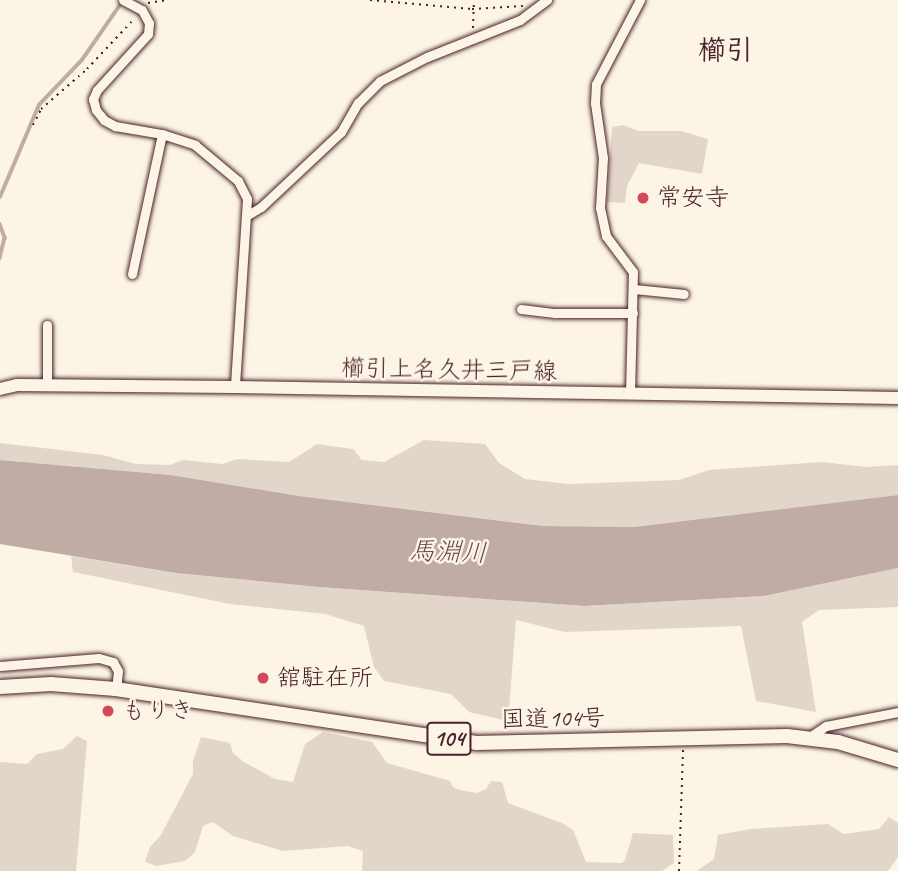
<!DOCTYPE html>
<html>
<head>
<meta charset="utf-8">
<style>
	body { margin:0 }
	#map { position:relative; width:898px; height:871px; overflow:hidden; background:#fcf5e5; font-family:Caveat,"Klee One",sans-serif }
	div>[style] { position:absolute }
	.green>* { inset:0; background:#e2d5ca }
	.water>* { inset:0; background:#c0aca5 }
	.stream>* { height:3.5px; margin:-1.75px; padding:0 1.75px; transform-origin:1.75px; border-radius:1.75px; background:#c0aca5 }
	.path>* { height:2px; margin-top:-1px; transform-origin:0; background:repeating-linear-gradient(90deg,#4a1f2b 0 2px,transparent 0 7px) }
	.roads { filter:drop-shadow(0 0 2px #4a1f2b) drop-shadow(0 0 2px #4a1f2b) }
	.minor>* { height:9px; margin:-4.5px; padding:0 4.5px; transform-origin:4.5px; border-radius:4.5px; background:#fcf5e5 }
	.secondary>* { height:12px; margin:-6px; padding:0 6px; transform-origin:6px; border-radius:6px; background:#fcf5e5 }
	.trunk>* { height:14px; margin:-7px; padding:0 7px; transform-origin:7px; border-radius:7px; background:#fcf5e5 }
	.dots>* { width:19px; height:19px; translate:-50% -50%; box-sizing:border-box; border:4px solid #fcf5e5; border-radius:50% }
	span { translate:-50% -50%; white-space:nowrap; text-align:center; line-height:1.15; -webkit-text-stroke:5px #fcf5e5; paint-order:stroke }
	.shield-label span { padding:2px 5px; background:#fcf5e5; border:2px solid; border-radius:5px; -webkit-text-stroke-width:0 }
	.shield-label { font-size:23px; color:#4a1f2b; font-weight:700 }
	.poi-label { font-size:24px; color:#4a1f2b }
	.left { translate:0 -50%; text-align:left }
	.street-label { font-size:24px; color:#4a1f2b }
	.water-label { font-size:26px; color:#6d4950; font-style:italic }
	.quarter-label { font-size:28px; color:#4a1f2b; font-weight:700 }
</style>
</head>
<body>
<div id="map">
	<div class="green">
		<i style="clip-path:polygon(623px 125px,639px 131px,681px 131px,708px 139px,702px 174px,639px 163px,627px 186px,625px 203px,607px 202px,612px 127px)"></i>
		<i style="clip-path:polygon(424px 440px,485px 444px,499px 463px,525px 479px,569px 484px,679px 480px,709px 470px,822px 462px,866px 467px,898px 465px,898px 495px,634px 527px,543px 526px,299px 496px,171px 475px,0 460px,0 443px,103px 455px,136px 464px,170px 465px,183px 460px,223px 464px,237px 459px,289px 462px,317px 444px,353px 449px,362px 460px,384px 462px)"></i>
		<i style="clip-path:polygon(71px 556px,176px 573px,319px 587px,584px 606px,764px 596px,898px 568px,898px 607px,819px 610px,802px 622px,816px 712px,756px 701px,741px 626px,565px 632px,516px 620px,508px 721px,469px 712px,451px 694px,384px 681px,374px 667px,364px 626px,325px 614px,230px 604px,73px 572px)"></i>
		<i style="clip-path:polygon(323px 732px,372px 742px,387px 763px,450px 781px,453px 787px,460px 790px,477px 793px,486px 789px,491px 781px,502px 782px,508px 803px,562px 823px,573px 830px,586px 862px,622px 863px,625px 860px,633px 833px,673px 835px,674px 863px,662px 871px,362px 871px,363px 851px,348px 846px,283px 851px,233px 836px,213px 822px,203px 826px,195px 852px,185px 861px,156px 866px,145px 862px,150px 847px,161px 835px,193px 774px,193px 761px,201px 737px,230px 743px,233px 753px,244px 762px,275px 779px,293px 782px,305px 744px)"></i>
		<i style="clip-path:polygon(77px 736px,87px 741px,76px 871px,0 871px,0 762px,27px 764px,37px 754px,63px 749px)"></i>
		<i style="clip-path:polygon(889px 817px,898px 823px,898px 857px,888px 871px,697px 871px,714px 859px,718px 835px,751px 829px,828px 824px,844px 834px,879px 829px)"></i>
	</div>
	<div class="water">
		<i style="clip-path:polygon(0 460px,171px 475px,299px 496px,543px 526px,634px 527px,898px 495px,898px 568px,764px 596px,584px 606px,319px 587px,176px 573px,0 544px)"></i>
	</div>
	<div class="stream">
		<i style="left:0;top:197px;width:100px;rotate:-67deg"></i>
		<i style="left:39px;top:105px;width:62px;rotate:-46.3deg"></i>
		<i style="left:82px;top:60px;width:70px;rotate:-55.4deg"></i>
		<i style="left:0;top:224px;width:15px;rotate:70deg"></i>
		<i style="left:5px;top:238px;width:21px;rotate:104deg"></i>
	</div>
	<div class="path">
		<i style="left:370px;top:0;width:102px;rotate:5deg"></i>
		<i style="left:472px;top:9px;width:51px;rotate:-3.4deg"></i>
		<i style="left:148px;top:3px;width:18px;rotate:-9deg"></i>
		<i style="left:473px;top:28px;width:28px;rotate:-88deg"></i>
		<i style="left:33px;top:125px;width:18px;rotate:-63deg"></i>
		<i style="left:41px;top:109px;width:61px;rotate:-41deg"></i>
		<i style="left:87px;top:69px;width:69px;rotate:-46.8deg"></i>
		<i style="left:679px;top:871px;width:121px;rotate:-88.1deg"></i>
	</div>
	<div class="roads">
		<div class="minor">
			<i style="left:123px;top:0;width:21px;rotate:28deg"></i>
			<i style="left:142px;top:10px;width:15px;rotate:62deg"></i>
			<i style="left:149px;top:23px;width:11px;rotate:95deg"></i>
			<i style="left:148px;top:34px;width:76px;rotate:132.3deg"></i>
			<i style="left:97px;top:90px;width:10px;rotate:114deg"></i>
			<i style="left:93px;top:99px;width:11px;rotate:75deg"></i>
			<i style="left:96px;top:110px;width:13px;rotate:51deg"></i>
			<i style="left:104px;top:120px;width:13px;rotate:29deg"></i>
			<i style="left:115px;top:126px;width:48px;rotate:9.7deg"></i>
			<i style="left:162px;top:134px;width:35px;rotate:18deg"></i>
			<i style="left:195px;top:145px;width:56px;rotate:39.9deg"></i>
			<i style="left:238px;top:181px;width:20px;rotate:63deg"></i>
			<i style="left:247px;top:199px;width:188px;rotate:93.7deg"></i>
			<i style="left:246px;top:216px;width:17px;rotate:-31deg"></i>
			<i style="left:261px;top:207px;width:110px;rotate:-43.2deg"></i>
			<i style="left:341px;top:132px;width:34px;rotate:-60deg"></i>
			<i style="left:358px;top:103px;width:31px;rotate:-45deg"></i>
			<i style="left:380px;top:81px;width:53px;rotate:-27.1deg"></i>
			<i style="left:427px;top:57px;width:100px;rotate:-21.7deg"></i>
			<i style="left:520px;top:20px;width:34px;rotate:-37deg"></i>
			<i style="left:132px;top:274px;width:143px;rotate:-77.9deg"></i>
			<i style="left:634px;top:289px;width:50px;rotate:5.7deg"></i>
			<i style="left:521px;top:309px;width:34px;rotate:7deg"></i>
			<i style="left:555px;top:313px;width:78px"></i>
			<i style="left:47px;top:385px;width:60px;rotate:-90deg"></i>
			<i style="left:630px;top:394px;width:122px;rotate:-88.6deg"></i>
			<i style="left:633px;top:272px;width:45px;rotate:-126.9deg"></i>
			<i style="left:606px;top:236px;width:29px;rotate:-102deg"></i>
			<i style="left:600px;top:208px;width:50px;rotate:-86.6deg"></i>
			<i style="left:603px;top:158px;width:56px;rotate:-98.3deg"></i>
			<i style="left:595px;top:103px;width:19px;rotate:-87deg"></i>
			<i style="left:596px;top:84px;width:95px;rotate:-62.4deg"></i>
			<i style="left:0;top:666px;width:99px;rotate:-4.6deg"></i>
			<i style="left:99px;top:658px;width:15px;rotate:16deg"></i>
			<i style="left:113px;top:662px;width:10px;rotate:61deg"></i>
			<i style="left:118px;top:671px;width:18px;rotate:96deg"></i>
			<i style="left:808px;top:738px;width:22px;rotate:-34deg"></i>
			<i style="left:826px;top:726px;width:73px;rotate:-11deg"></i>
		</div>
		<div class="secondary">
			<i style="left:0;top:389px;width:17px;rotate:-13deg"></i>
			<i style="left:17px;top:385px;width:218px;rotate:0.5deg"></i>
			<i style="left:235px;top:387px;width:663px;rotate:0.95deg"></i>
		</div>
		<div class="trunk">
			<i style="left:0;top:687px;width:51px;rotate:-3.4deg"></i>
			<i style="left:51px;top:684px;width:65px;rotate:4.4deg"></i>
			<i style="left:116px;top:689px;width:364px;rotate:8.5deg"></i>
			<i style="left:476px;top:743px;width:311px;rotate:-1.3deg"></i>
			<i style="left:787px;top:736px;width:51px;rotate:6.7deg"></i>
			<i style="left:838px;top:742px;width:63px;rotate:16.7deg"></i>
		</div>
	</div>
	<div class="dots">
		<i style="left:643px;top:198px;background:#d1495b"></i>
		<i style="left:263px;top:678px;background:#d1495b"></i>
		<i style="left:108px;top:711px;background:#d1495b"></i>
	</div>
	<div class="shield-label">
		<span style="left:449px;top:739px">104</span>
	</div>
	<div class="poi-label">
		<span class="left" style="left:657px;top:198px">常安寺</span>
		<span class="left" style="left:277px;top:678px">舘駐在所</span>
		<span class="left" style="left:122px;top:711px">もりき</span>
	</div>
	<div class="street-label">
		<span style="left:449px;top:370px;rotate:1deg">櫛引上名久井三戸線</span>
		<span style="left:553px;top:719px;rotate:-1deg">国道104号</span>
	</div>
	<div class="water-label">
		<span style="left:448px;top:552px;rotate:2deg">馬淵川</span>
	</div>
	<div class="quarter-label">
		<span style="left:726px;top:50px">櫛引</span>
	</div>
</div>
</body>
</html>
